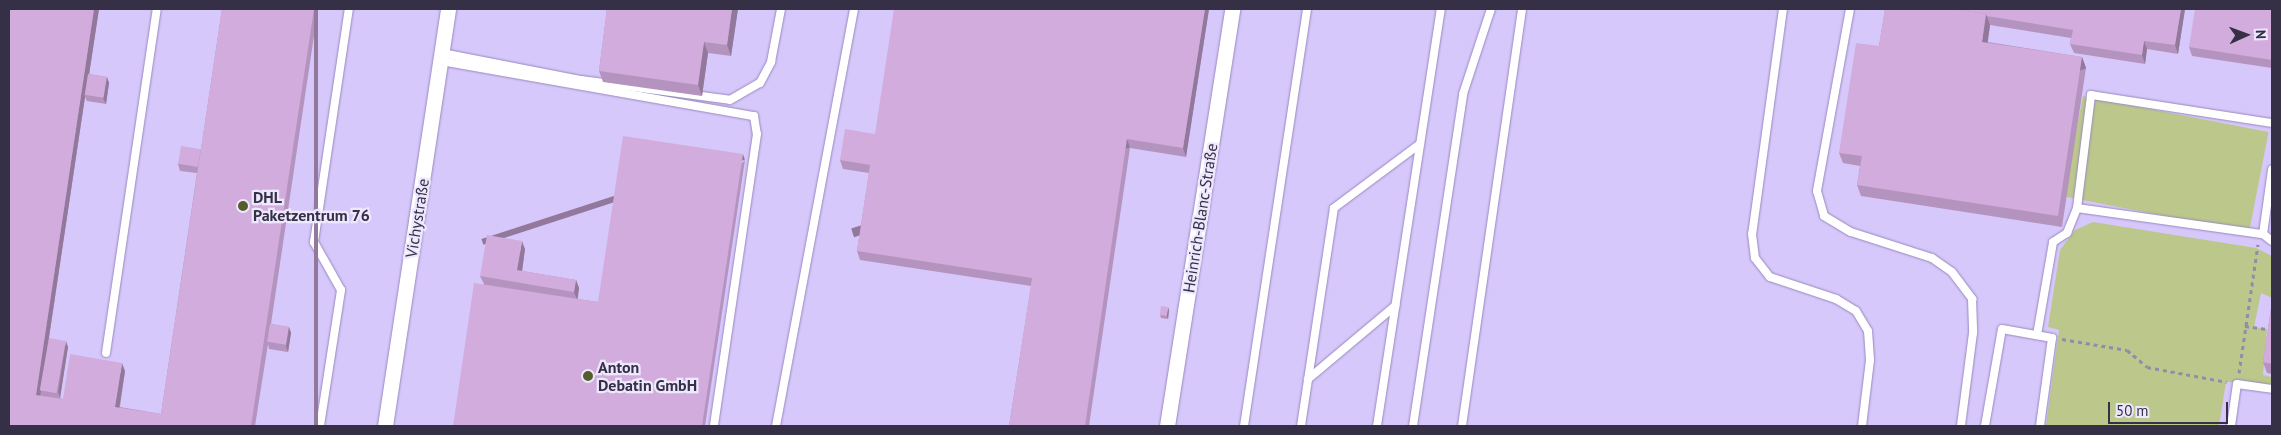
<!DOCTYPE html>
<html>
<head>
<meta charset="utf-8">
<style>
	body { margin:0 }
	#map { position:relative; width:2281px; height:435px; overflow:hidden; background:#e2d8fb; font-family:"PT Sans",sans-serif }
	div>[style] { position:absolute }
	.built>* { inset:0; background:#d7c8fc; transform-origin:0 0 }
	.green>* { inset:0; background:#bbc78b; transform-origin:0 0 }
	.path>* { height:3px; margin-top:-1.5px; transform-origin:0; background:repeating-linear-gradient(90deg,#938ba8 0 4px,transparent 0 8px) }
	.roads { filter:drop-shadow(0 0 1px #9989be) drop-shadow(0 0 1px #9989be) }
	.lane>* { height:8px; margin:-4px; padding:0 4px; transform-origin:4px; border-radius:4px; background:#fff }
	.street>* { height:15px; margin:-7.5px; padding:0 7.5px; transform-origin:7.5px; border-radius:7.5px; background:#fff }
	.wall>* { inset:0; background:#b494be }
	.shaded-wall>* { inset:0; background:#92789b; transform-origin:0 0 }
	.building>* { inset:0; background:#d1acdd; transform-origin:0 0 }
	.dots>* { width:14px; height:14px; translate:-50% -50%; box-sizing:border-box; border:2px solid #eee8ff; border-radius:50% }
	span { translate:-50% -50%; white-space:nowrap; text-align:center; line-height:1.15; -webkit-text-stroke:4.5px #eee8ff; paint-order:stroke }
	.poi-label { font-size:16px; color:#363046; font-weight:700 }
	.left { translate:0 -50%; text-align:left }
	.street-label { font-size:16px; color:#363046 }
	.frame { position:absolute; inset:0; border:10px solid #363046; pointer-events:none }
	.north { position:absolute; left:2221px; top:10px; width:50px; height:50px; -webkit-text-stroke:4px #eee8ff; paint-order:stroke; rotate:88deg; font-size:14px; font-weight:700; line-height:20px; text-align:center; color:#363046 }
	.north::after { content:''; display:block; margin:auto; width:18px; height:22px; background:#363046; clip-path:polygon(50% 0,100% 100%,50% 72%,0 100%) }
	.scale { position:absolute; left:2108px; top:402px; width:120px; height:22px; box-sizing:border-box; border:2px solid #363046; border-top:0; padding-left:6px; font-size:15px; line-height:18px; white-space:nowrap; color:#363046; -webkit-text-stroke:4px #eee8ff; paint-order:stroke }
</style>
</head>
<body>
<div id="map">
	<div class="built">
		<i style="left:9px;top:9px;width:2263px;height:417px"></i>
	</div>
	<div class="green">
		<i style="left:2083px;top:96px;width:189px;height:102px;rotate:11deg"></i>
		<i style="clip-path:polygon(2093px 222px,2256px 248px,2272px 256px,2272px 298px,2261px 293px,2254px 327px,2267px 329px,2263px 375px,2272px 377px,2272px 384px,2226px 382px,2219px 426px,2046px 426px,2059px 330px,2048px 327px,2060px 250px,2075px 230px)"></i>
	</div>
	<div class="path">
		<i style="left:2245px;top:326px;width:27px;rotate:8deg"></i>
		<i style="left:2062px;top:339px;width:66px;rotate:9.6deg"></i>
		<i style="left:2127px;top:350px;width:26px;rotate:40deg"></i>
		<i style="left:2147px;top:367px;width:81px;rotate:10.6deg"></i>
		<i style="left:2239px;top:373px;width:130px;rotate:-81.6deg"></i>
	</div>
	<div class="roads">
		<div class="lane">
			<i style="left:1783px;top:9px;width:227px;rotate:97.8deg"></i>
			<i style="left:1752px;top:234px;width:24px;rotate:83deg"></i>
			<i style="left:1755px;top:258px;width:24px;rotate:52deg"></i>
			<i style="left:1770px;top:277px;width:70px;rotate:18.4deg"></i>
			<i style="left:1836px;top:299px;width:23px;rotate:31deg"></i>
			<i style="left:1856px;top:311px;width:23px;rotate:59deg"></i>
			<i style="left:1868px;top:331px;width:29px;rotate:86deg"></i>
			<i style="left:1870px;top:360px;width:66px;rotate:96.9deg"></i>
			<i style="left:1850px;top:9px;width:185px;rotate:100.3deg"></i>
			<i style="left:1817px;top:191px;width:26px;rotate:74deg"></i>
			<i style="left:1824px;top:216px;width:31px;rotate:31deg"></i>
			<i style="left:1851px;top:232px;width:85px;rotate:17.8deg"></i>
			<i style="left:1932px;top:258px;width:24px;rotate:35deg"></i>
			<i style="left:1952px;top:272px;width:34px;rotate:53deg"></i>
			<i style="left:1972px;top:299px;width:34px;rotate:88deg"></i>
			<i style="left:1973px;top:333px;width:94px;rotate:97.4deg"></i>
			<i style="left:442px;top:53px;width:142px;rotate:11deg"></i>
			<i style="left:581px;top:80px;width:150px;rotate:7.6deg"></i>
			<i style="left:730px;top:100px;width:34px;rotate:-30deg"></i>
			<i style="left:760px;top:83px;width:24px;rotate:-62deg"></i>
			<i style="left:771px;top:62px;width:54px;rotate:-79.3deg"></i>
			<i style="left:441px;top:61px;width:318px;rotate:10deg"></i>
			<i style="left:754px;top:116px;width:18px;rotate:81deg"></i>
			<i style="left:757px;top:134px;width:295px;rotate:98.4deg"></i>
			<i style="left:2077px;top:208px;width:188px;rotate:8deg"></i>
			<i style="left:2263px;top:234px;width:65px;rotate:-82deg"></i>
			<i style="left:2263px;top:234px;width:11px;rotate:38deg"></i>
			<i style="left:2037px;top:335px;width:94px;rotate:-80.2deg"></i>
			<i style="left:2053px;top:242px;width:17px;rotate:-33deg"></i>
			<i style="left:2067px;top:233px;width:27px;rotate:-68deg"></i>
			<i style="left:2077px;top:208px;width:114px;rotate:-82.9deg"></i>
			<i style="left:2091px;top:95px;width:183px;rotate:8.8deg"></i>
			<i style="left:106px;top:353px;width:348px;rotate:-81.6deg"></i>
			<i style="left:1308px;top:379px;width:114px;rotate:-40deg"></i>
			<i style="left:320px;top:426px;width:138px;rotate:-81.2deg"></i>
			<i style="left:341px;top:290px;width:55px;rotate:-119.4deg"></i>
			<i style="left:314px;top:242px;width:236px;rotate:-81.5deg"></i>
			<i style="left:776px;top:426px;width:424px;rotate:-79.4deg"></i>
			<i style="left:1244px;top:426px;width:422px;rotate:-81.4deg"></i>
			<i style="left:1301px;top:426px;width:220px;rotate:-81.4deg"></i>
			<i style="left:1334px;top:208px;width:107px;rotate:-36.7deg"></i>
			<i style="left:1377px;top:426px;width:422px;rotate:-81.3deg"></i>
			<i style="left:1413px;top:426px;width:336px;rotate:-81.4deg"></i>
			<i style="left:1463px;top:94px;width:89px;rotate:-71.8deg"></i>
			<i style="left:1462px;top:426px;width:421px;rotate:-81.8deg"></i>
			<i style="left:1985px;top:426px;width:98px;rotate:-80.1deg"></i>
			<i style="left:2002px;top:329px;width:51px;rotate:10.2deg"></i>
			<i style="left:2052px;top:338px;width:89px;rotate:97.8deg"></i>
			<i style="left:2231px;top:426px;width:42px;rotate:-81.9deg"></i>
			<i style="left:2237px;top:384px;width:35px;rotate:8deg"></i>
		</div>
		<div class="street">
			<i style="left:385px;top:426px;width:422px;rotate:-81.4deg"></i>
			<i style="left:1167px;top:426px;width:422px;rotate:-81.1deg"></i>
		</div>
	</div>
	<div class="wall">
		<i style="clip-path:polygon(9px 9px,99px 9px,89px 74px,107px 77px,109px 83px,106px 104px,87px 101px,85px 97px,49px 338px,68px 347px,60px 398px,63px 399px,125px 371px,120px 407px,161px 414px,197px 173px,180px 171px,178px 164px,201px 149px,222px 9px,318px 9px,271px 324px,289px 327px,291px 333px,288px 352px,269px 349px,268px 344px,255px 426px,9px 426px)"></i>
		<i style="clip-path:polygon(607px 9px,738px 9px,731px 56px,708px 53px,702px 96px,603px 82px,599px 71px)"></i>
		<i style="clip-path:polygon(1209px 9px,1186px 157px,1130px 148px,1089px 426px,1009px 426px,1031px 286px,860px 260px,857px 251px,869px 173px,843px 169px,840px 160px,875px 134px)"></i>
		<i style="clip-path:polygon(1885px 9px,2185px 9px,2178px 54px,2147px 49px,2145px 64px,2074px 53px,2070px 44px,2071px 38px,1990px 25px,1988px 42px,2082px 57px,2086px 68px,2062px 227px,1861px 196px,1857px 185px,1860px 166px,1843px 163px,1839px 153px,1879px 46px)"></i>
		<i style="clip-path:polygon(2272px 9px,2272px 68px,2192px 56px,2189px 47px)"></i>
		<i style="clip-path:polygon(745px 160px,705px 426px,453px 426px,484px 284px,480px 276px,525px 249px,522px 271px,576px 280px,579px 288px,578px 299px,598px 302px)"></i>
		<i style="clip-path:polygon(2272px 302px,2272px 374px,2267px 373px,2263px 362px)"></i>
		<i style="clip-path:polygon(1169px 310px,1168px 319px,1161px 318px,1160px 315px)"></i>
	</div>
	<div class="shaded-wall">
		<i style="clip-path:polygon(94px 9px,99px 9px,86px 95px,84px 95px,85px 97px,41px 390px,40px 390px,41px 391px,39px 403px,36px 395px)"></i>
		<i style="left:314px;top:9px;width:4px;height:422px"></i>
		<i style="clip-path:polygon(732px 9px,738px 9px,731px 56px,727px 45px)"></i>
		<i style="clip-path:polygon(1205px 9px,1209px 9px,1186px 157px,1183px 148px)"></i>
		<i style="clip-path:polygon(2181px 9px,2185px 9px,2178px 54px,2175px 45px)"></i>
		<i style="clip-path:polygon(1986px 14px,1990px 25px,1986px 52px,1982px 42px)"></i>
		<i style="clip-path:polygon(2144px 41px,2147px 49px,2145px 64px,2142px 55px)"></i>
		<i style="clip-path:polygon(704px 42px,708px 53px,702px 96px,698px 85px)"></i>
		<i style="left:2082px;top:57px;width:12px;height:161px;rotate:70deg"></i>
		<i style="clip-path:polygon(107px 77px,109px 83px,106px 104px,103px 98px)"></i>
		<i style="left:1127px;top:139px;width:9px;height:290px;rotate:72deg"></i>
		<i style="left:743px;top:154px;width:6px;height:275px;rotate:72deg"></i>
		<i style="clip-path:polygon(522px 241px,525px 249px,521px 279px,517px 270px)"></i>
		<i style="clip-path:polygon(576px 280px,579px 288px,577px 300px,574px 292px)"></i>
		<i style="clip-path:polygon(1168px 307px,1169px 310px,1168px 319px,1167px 316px)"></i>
		<i style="clip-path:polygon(289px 327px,291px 333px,288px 352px,286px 346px)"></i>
		<i style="clip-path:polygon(66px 341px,68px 347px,60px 398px,58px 392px)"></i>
		<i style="clip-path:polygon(122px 363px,125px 371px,118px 415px,115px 407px)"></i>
	</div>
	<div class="building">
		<i style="clip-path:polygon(9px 9px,94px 9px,36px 395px,63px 399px,70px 354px,122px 363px,115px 407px,161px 414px,222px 9px,314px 9px,251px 426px,9px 426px)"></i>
		<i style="clip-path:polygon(607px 9px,732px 9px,727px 45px,704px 42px,698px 85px,599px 71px)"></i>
		<i style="clip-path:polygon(894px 9px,1205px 9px,1183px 148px,1127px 139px,1085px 426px,1009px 426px,1032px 278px,857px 251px,870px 165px,840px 160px,845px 129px,875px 134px)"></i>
		<i style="clip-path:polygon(1885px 9px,1952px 9px,1986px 14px,1982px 42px,2082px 57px,2058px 216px,1857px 185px,1862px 156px,1839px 153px,1856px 43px,1879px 46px)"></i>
		<i style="clip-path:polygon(1952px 9px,2181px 9px,2175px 45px,2144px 41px,2142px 55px,2070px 44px,2073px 30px,1987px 16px,1986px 14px)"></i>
		<i style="clip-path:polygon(2195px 9px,2272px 9px,2272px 60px,2189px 47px)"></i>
		<i style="left:88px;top:74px;width:19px;height:21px;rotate:9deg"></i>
		<i style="clip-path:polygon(623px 136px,743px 154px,702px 426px,453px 426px,474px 283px,598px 302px)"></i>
		<i style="left:181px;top:146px;width:20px;height:18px;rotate:9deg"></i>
		<i style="clip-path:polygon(487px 235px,522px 241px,517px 270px,576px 280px,574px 292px,480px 276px)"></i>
		<i style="clip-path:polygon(2272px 302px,2272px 364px,2263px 362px)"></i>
		<i style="left:1161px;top:306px;width:7px;height:9px;rotate:8deg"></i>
		<i style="left:270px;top:324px;width:19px;height:18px;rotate:9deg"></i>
		<i style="left:49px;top:338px;width:17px;height:53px;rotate:10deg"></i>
	</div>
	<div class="dots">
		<i style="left:243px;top:206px;background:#545d2c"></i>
		<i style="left:588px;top:376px;background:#545d2c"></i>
	</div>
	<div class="poi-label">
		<span class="left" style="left:253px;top:206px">DHL<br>Paketzentrum 76</span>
		<span class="left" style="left:598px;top:376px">Anton<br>Debatin GmbH</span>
	</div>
	<div class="street-label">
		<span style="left:417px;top:218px;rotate:-81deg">Vichystraße</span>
		<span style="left:1200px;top:218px;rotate:-81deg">Heinrich-Blanc-Straße</span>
	</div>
	<div class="frame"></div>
	<div class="north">N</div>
	<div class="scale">50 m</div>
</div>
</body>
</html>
